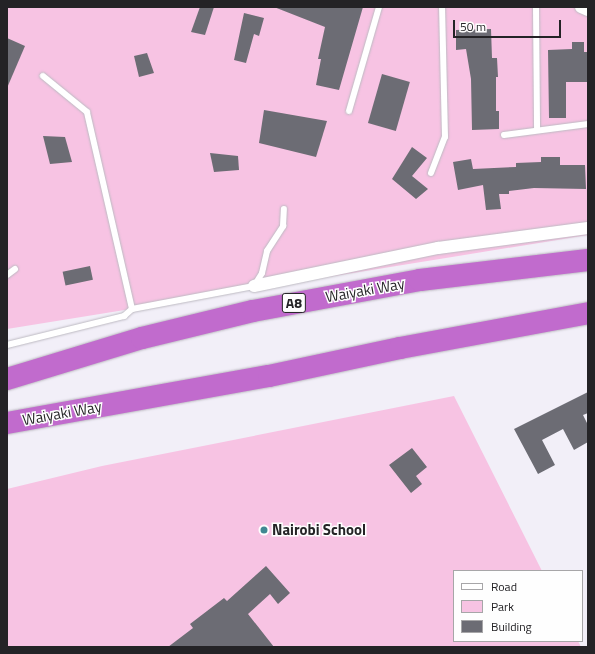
<!DOCTYPE html>
<html>
<head>
<meta charset="utf-8">
<style>
	body { margin:0 }
	#map { position:relative; width:595px; height:654px; overflow:hidden; background:#f2eff8; font-family:"Titillium Web",sans-serif }
	div>[style] { position:absolute }
	.green>* { inset:0; background:#f7c3e3 }
	.building>* { inset:0; background:#6c6c74; transform-origin:0 0 }
	.roads { filter:drop-shadow(0 0 1px #bdbac2) drop-shadow(0 0 1px #bdbac2) }
	.lane>* { height:6px; margin:-3px; padding:0 3px; transform-origin:3px; border-radius:3px; background:#fff }
	.street>* { height:12px; margin:-6px; padding:0 6px; transform-origin:6px; border-radius:6px; background:#fff }
	.highway>* { height:22px; margin:-11px; padding:0 11px; transform-origin:11px; border-radius:11px; background:#c16bcd }
	.dots>* { width:11px; height:11px; translate:-50% -50%; box-sizing:border-box; border:2px solid #fefefe; border-radius:50% }
	span { translate:-50% -50%; white-space:nowrap; text-align:center; line-height:1.15; -webkit-text-stroke:3px #fefefe; paint-order:stroke }
	.shield-label span { padding:1px 3px; background:#fefefe; border:1px solid; border-radius:3px; -webkit-text-stroke-width:0 }
	.shield-label { font-size:14px; color:#242326; font-weight:700 }
	.street-label { font-size:15px; color:#242326 }
	.poi-label { font-size:15px; color:#242326; font-weight:700 }
	.left { translate:0 -50%; text-align:left }
	.frame { position:absolute; inset:0; border:8px solid #242326; pointer-events:none }
	.legend { position:absolute; left:453px; top:570px; width:130px; height:72px; box-sizing:border-box; background:#fefefe; border:1px solid #a7a6a8; margin:0; padding:5px 7px; list-style:none; font-size:12px; color:#242326 }
	.legend li { display:flex; align-items:center; gap:8px; height:20px }
	.legend b { width:20px; border:1px solid #a7a6a8 }
	.scale { position:absolute; left:453px; top:20px; width:108px; height:18px; box-sizing:border-box; border:2px solid #242326; border-top:0; padding-left:5px; font-size:12px; line-height:14px; white-space:nowrap; color:#242326; -webkit-text-stroke:3px #fefefe; paint-order:stroke }
</style>
</head>
<body>
<div id="map">
	<div class="green">
		<i style="clip-path:polygon(7px 7px,588px 7px,588px 235px,7px 329px)"></i>
		<i style="clip-path:polygon(454px 396px,542px 571px,454px 571px,454px 641px,578px 641px,581px 647px,7px 647px,7px 489px,102px 466px)"></i>
	</div>
	<div class="building">
		<i style="clip-path:polygon(200px 7px,214px 7px,205px 35px,191px 32px)"></i>
		<i style="clip-path:polygon(274px 7px,363px 7px,339px 90px,316px 85px,321px 59px,318px 59px,325px 27px)"></i>
		<i style="clip-path:polygon(244px 13px,264px 18px,259px 36px,254px 34px,246px 63px,234px 60px)"></i>
		<i style="clip-path:polygon(491px 29px,492px 58px,497px 58px,498px 77px,496px 77px,496px 111px,499px 111px,499px 129px,472px 130px,471px 79px,466px 49px,456px 50px,456px 30px)"></i>
		<i style="clip-path:polygon(7px 38px,25px 46px,7px 88px)"></i>
		<i style="clip-path:polygon(572px 42px,584px 42px,584px 52px,588px 52px,588px 82px,566px 82px,566px 118px,549px 118px,548px 50px,572px 49px)"></i>
		<i style="clip-path:polygon(147px 53px,154px 73px,139px 77px,134px 56px)"></i>
		<i style="left:382px;top:74px;width:29px;height:51px;rotate:16deg"></i>
		<i style="clip-path:polygon(264px 110px,327px 121px,316px 157px,259px 143px)"></i>
		<i style="clip-path:polygon(43px 136px,65px 137px,72px 162px,50px 164px)"></i>
		<i style="clip-path:polygon(412px 147px,427px 158px,412px 176px,428px 189px,416px 199px,392px 179px)"></i>
		<i style="clip-path:polygon(210px 153px,238px 156px,239px 170px,214px 172px)"></i>
		<i style="clip-path:polygon(541px 157px,560px 157px,560px 165px,585px 165px,586px 189px,534px 188px,509px 191px,509px 194px,499px 194px,501px 209px,486px 210px,483px 185px,458px 190px,453px 162px,471px 159px,473px 169px,516px 167px,516px 163px,541px 162px)"></i>
		<i style="left:90px;top:266px;width:14px;height:28px;rotate:78deg"></i>
		<i style="clip-path:polygon(588px 392px,588px 413px,583px 415px,588px 425px,588px 442px,574px 450px,563px 429px,542px 440px,555px 465px,538px 474px,514px 429px)"></i>
		<i style="clip-path:polygon(412px 448px,427px 467px,416px 476px,422px 484px,411px 493px,389px 465px)"></i>
		<i style="clip-path:polygon(266px 566px,290px 593px,278px 604px,270px 594px,248px 614px,274px 647px,168px 647px,193px 628px,190px 624px,224px 598px,227px 601px)"></i>
	</div>
	<div class="roads">
		<div class="lane">
			<i style="left:536px;top:7px;width:123px;rotate:89.5deg"></i>
			<i style="left:349px;top:111px;width:108px;rotate:-73.9deg"></i>
			<i style="left:504px;top:135px;width:85px;rotate:-7.5deg"></i>
			<i style="left:431px;top:173px;width:39px;rotate:-69deg"></i>
			<i style="left:445px;top:137px;width:130px;rotate:-91.3deg"></i>
			<i style="left:7px;top:275px;width:10px;rotate:-37deg"></i>
			<i style="left:132px;top:309px;width:124px;rotate:-10.7deg"></i>
			<i style="left:254px;top:286px;width:15px;rotate:-58deg"></i>
			<i style="left:262px;top:273px;width:23px;rotate:-77deg"></i>
			<i style="left:267px;top:251px;width:30px;rotate:-57deg"></i>
			<i style="left:283px;top:226px;width:17px;rotate:-87deg"></i>
			<i style="left:7px;top:345px;width:121px;rotate:-13.9deg"></i>
			<i style="left:124px;top:316px;width:11px;rotate:-41deg"></i>
			<i style="left:132px;top:309px;width:202px;rotate:-102.9deg"></i>
			<i style="left:87px;top:112px;width:57px;rotate:-140.7deg"></i>
		</div>
		<div class="street">
			<i style="left:581px;top:7px;width:8px;rotate:23deg"></i>
			<i style="left:254px;top:286px;width:188px;rotate:-11.7deg"></i>
			<i style="left:438px;top:248px;width:151px;rotate:-7.6deg"></i>
		</div>
		<div class="highway">
			<i style="left:7px;top:379px;width:141px;rotate:-16.9deg"></i>
			<i style="left:142px;top:338px;width:114px;rotate:-13.7deg"></i>
			<i style="left:253px;top:311px;width:170px;rotate:-10.5deg"></i>
			<i style="left:420px;top:280px;width:169px;rotate:-6.8deg"></i>
			<i style="left:7px;top:423px;width:266px;rotate:-10.2deg"></i>
			<i style="left:269px;top:376px;width:134px;rotate:-12.1deg"></i>
			<i style="left:400px;top:348px;width:191px;rotate:-10.5deg"></i>
		</div>
	</div>
	<div class="dots">
		<i style="left:264px;top:530px;background:#418892"></i>
	</div>
	<div class="shield-label">
		<span style="left:294px;top:303px">A8</span>
	</div>
	<div class="street-label">
		<span style="left:365px;top:290px;rotate:-10deg">Waiyaki Way</span>
		<span style="left:62px;top:413px;rotate:-10deg">Waiyaki Way</span>
	</div>
	<div class="poi-label">
		<span class="left" style="left:272px;top:530px">Nairobi School</span>
	</div>
	<div class="frame"></div>
	<ul class="legend">
	<li><b style="height:5px;background:#fff"></b>Road</li>
	<li><b style="height:11px;background:#f7c3e3"></b>Park</li>
	<li><b style="height:11px;background:#6c6c74"></b>Building</li>
	</ul>
	<div class="scale">50 m</div>
</div>
</body>
</html>
